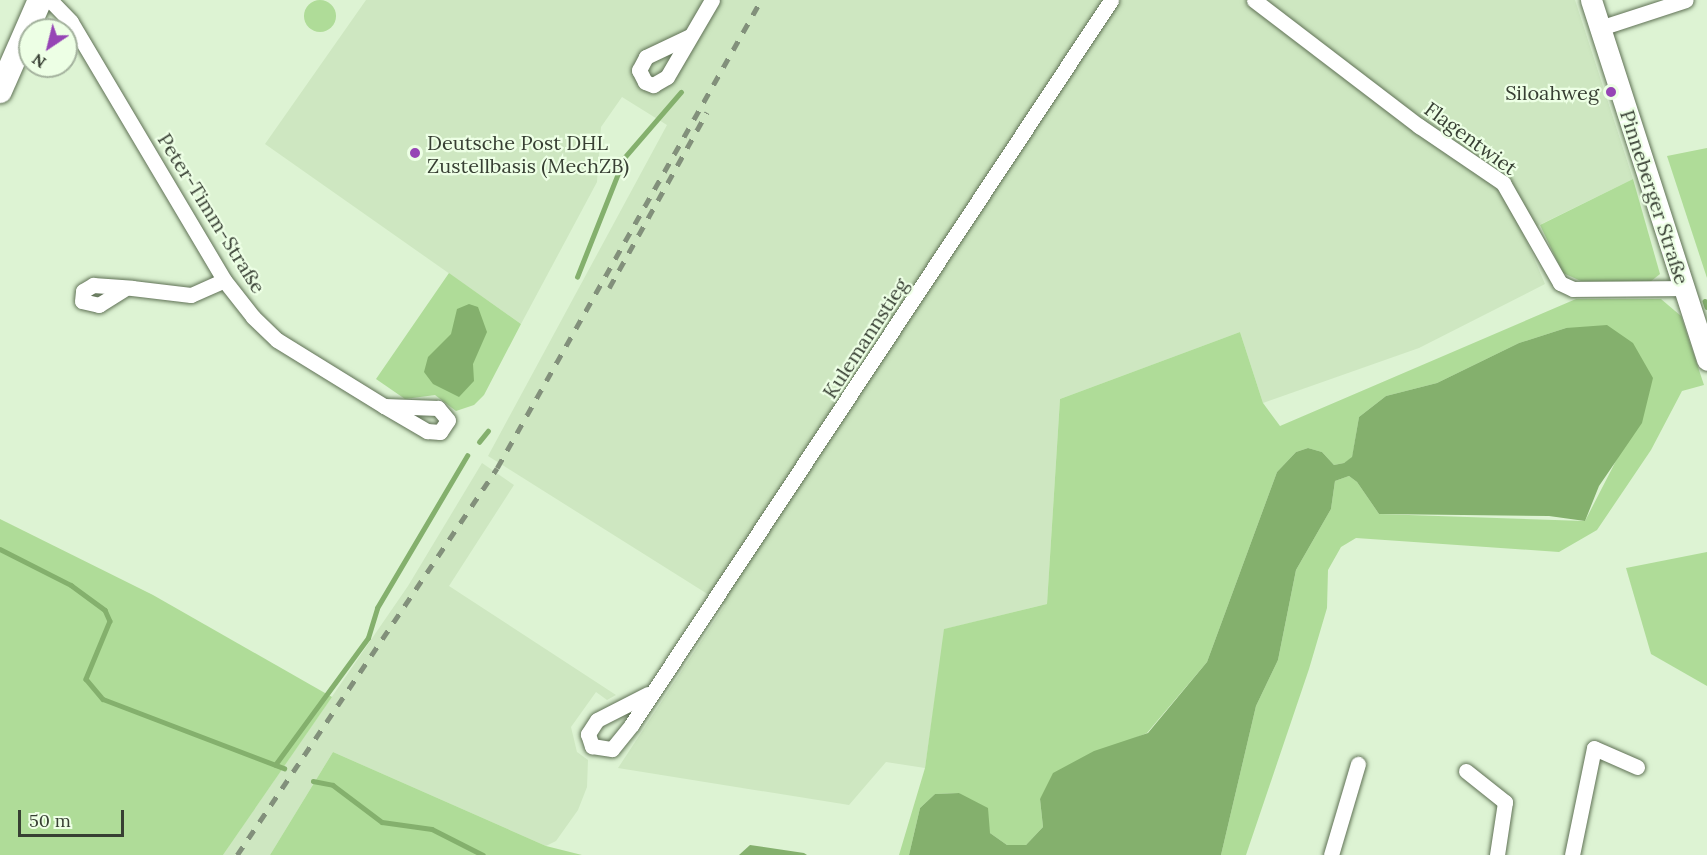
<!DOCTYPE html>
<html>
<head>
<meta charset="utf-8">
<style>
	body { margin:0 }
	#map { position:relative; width:1707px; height:855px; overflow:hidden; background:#ddf3d3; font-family:Lora,serif }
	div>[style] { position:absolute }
	.built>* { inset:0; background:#cee7c1 }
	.green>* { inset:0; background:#afdc98 }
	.round { border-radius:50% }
	.water>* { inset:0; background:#84b06d }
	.stream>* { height:4.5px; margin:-2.25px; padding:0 2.25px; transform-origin:2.25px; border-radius:2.25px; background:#84b06d }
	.roads { filter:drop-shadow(0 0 2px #5f7155) drop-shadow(0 0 2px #5f7155) }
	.minor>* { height:15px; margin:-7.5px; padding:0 7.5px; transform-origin:7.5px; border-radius:7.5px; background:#fff }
	.secondary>* { height:21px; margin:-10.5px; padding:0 10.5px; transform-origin:10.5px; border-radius:10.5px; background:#fff }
	.primary>* { height:24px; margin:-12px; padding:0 12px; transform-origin:12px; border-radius:12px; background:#fff }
	.rail>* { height:4.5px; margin-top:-2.25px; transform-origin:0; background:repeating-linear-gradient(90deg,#82907b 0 10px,transparent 0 20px) }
	.dots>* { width:16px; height:16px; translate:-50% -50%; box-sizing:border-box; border:3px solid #edffe5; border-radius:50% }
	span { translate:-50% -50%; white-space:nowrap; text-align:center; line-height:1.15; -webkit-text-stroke:4.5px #edffe5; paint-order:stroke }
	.poi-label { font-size:20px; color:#373f33 }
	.right { translate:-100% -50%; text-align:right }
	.left { translate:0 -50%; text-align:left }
	.street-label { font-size:20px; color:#373f33 }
	.north { position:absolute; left:18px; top:18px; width:60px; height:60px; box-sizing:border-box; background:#edffe5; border:2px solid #a4b29e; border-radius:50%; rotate:215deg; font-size:16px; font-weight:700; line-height:24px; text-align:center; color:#373f33 }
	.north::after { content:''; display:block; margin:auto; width:21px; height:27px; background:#9645b5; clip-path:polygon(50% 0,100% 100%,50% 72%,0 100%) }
	.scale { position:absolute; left:18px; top:810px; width:106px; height:27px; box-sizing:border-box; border:3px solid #373f33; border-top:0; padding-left:8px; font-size:18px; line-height:21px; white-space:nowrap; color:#373f33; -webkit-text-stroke:4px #edffe5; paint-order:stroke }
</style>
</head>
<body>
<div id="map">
	<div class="built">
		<i style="clip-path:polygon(366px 0,1575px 0,1633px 179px,1523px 233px,1545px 284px,1419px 348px,1263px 403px,1240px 332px,1060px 399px,1047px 604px,945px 629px,925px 768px,886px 762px,849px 805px,618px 768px,725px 605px,488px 456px,667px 125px,622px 97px,601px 127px,597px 182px,521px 324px,265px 144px)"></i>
		<i style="clip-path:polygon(482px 463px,514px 485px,449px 586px,616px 695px,607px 700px,596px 692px,571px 727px,577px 752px,588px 760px,587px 787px,578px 810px,556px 841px,546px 846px,333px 752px,270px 855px,223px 855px,408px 586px)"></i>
	</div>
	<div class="green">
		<i class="round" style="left:304px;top:0;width:32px;height:32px"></i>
		<i style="clip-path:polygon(1707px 148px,1707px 278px,1667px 156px)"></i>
		<i style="clip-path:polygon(1633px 179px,1660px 274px,1650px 282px,1581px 281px,1563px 273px,1540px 225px)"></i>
		<i style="clip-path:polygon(449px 273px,521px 324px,484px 395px,474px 405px,456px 411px,435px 395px,405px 399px,376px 379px)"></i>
		<i style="clip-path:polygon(1576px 299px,1661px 299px,1681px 316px,1704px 385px,1682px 391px,1651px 450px,1597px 530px,1559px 552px,1356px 538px,1341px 547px,1328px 570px,1327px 608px,1309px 669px,1246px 855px,1221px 855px,1256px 706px,1278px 660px,1296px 570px,1331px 509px,1335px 481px,1349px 476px,1357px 482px,1379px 514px,1585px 521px,1619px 455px,1566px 328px,1519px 343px,1437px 383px,1386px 396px,1359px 417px,1352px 458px,1344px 463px,1334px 465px,1322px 452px,1308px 448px,1296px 452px,1277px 472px,1207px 662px,1147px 733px,1123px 743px,1040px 799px,1043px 827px,1026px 845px,1007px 845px,990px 833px,959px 793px,935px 794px,920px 808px,909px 855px,899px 855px,925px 768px,944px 629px,1047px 604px,1060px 399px,1240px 332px,1263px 403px,1280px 426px)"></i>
		<i style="clip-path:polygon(0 519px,153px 595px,332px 697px,223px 855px,0 855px)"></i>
		<i style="clip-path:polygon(1707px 552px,1707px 686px,1651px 654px,1626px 568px)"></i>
		<i style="clip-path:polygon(333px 752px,546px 846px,582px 855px,270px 855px)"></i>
	</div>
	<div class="water">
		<i style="clip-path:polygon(469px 304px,478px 307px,487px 332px,473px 364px,474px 381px,459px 397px,433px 384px,424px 372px,428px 357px,451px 334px,457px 309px)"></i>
		<i style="clip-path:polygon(1607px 325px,1633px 343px,1653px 378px,1642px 423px,1599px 486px,1585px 521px,1549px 516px,1379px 514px,1357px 482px,1349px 476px,1335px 481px,1331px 509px,1296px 570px,1278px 660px,1256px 706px,1221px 855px,909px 855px,920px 808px,935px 794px,959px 793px,988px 808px,990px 833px,1007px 845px,1026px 845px,1043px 827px,1040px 799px,1053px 773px,1094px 751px,1148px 733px,1207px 662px,1277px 472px,1296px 452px,1308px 448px,1322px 452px,1334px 465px,1344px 463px,1352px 457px,1359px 417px,1386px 396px,1437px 383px,1519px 343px,1566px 328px)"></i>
		<i style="clip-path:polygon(750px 845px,804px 853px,807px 855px,739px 855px)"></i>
	</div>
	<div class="stream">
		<i style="left:577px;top:277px;width:128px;rotate:-68.4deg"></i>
		<i style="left:624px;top:158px;width:87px;rotate:-49.2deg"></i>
		<i style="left:1705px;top:301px;width:6px;rotate:72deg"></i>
		<i style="left:479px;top:442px;width:14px;rotate:-51deg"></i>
		<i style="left:0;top:549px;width:80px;rotate:26.9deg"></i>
		<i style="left:71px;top:585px;width:42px;rotate:36.3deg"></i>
		<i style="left:105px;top:610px;width:12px;rotate:66deg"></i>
		<i style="left:110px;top:621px;width:63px;rotate:112.5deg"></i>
		<i style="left:86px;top:679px;width:26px;rotate:50deg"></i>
		<i style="left:103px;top:699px;width:194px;rotate:20.9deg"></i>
		<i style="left:275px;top:765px;width:157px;rotate:-53.8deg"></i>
		<i style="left:368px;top:638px;width:31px;rotate:-73deg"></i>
		<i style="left:377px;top:608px;width:177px;rotate:-59.4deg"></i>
		<i style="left:313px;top:781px;width:20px;rotate:11deg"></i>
		<i style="left:333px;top:785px;width:61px;rotate:37.1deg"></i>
		<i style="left:382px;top:822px;width:50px;rotate:8deg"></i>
		<i style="left:432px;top:829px;width:57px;rotate:27deg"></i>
	</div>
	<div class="roads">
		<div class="minor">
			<i style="left:50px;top:0;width:30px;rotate:46deg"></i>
			<i style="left:71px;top:22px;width:300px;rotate:59.3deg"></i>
			<i style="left:224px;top:280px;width:47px;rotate:51.9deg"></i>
			<i style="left:253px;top:317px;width:33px;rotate:44deg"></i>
			<i style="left:277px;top:340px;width:126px;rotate:31.7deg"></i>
			<i style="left:384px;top:406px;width:50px;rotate:30.2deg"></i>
			<i style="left:427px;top:431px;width:13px;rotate:4deg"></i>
			<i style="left:440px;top:432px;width:14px;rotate:-56deg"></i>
			<i style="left:448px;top:420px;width:16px;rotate:-130deg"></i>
			<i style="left:438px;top:408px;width:54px;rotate:-177.9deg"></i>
			<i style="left:1254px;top:0;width:208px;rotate:37.4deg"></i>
			<i style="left:1419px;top:126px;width:102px;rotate:34.2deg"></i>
			<i style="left:1503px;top:183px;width:115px;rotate:60.3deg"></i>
			<i style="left:1560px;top:283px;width:14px;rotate:25deg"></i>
			<i style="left:1573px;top:289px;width:111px;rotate:-0.5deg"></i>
			<i style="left:1600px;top:28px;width:90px;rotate:-18deg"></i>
			<i style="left:690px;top:36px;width:49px;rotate:154.5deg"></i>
			<i style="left:646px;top:57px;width:15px;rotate:118deg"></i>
			<i style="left:639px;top:70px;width:13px;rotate:63deg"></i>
			<i style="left:645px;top:82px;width:9px;rotate:21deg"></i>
			<i style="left:653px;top:85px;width:16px;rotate:-30deg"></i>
			<i style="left:667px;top:77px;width:89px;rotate:-59.7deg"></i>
			<i style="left:126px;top:288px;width:32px;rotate:148deg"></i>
			<i style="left:99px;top:305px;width:17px;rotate:-167deg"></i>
			<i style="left:82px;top:301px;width:10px;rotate:-84deg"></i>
			<i style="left:83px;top:291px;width:12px;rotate:-31deg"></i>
			<i style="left:93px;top:285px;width:39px;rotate:4deg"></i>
			<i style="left:132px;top:288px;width:59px;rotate:6.8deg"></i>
			<i style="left:191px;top:295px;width:36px;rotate:-24deg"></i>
			<i style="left:648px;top:694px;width:57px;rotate:153deg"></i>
			<i style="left:597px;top:720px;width:17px;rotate:123deg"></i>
			<i style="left:588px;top:734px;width:13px;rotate:72deg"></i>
			<i style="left:592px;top:746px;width:20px;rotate:9deg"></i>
			<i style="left:612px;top:749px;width:32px;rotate:-51deg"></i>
			<i style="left:632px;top:724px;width:868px;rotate:-56.51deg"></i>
			<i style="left:1466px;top:771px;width:50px;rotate:38.5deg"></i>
			<i style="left:1505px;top:802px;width:54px;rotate:98.6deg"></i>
			<i style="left:1331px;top:855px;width:95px;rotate:-73.5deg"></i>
			<i style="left:1572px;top:855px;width:109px;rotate:-78.4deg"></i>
			<i style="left:1594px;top:748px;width:47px;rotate:23.8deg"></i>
		</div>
		<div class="secondary">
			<i style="left:1591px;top:0;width:378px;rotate:72.1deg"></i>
		</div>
		<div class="primary">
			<i style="left:0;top:91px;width:99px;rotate:-66.3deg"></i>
		</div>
	</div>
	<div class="rail">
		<i style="left:609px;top:288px;width:201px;rotate:-60.9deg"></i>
		<i style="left:237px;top:855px;width:466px;rotate:-56.1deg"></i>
		<i style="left:497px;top:468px;width:537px;rotate:-60.57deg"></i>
	</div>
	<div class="dots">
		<i style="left:1611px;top:92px;background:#9645b5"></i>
		<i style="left:415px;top:153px;background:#9645b5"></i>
	</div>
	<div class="poi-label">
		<span class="right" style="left:1599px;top:92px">Siloahweg</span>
		<span class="left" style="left:427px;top:154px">Deutsche Post DHL<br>Zustellbasis (MechZB)</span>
	</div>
	<div class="street-label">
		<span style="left:1471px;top:138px;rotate:36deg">Flagentwiet</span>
		<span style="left:1655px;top:197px;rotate:72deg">Pinneberger Straße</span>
		<span style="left:212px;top:213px;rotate:58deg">Peter-Timm-Straße</span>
		<span style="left:865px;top:338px;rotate:-57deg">Kulemannstieg</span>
	</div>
	<div class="north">N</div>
	<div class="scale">50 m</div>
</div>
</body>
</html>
